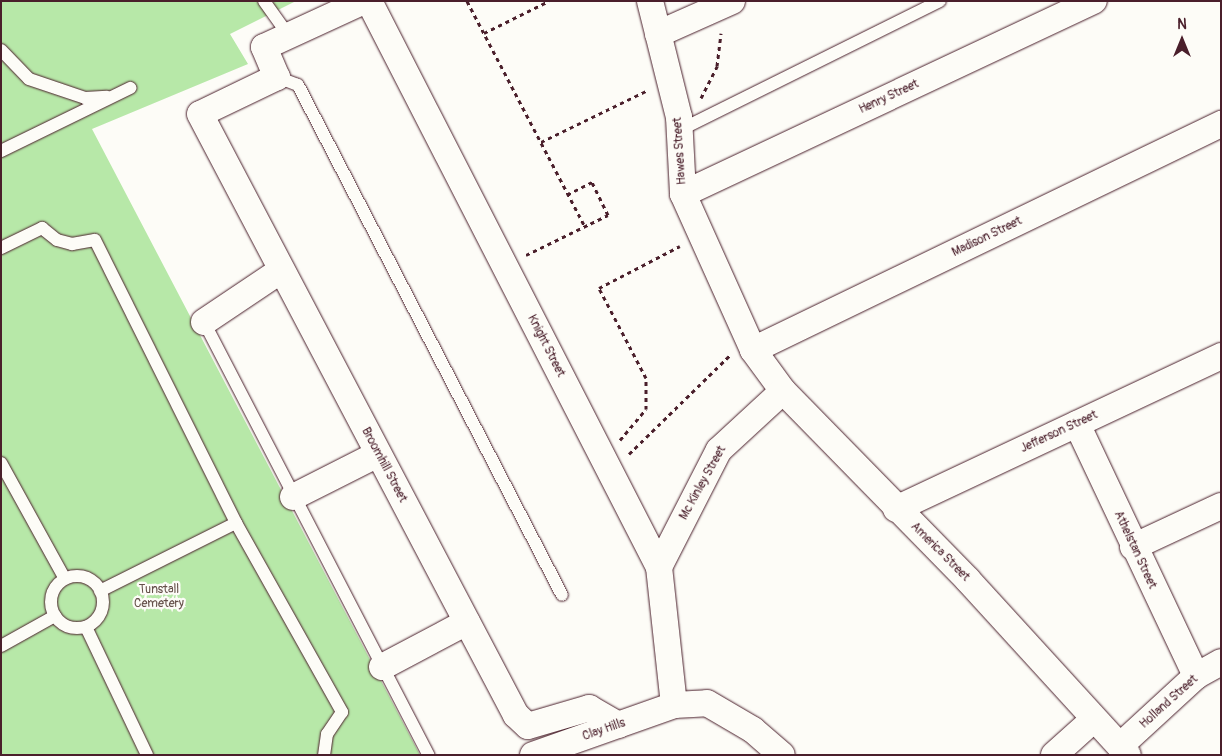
<!DOCTYPE html>
<html>
<head>
<meta charset="utf-8">
<style>
	body { margin:0 }
	#map { position:relative; width:1222px; height:756px; overflow:hidden; background:#fdfcf7; font-family:Pangolin,sans-serif }
	div>[style] { position:absolute }
	.green>* { inset:0; background:#b7e8a8 }
	.path>* { height:3px; margin-top:-1.5px; transform-origin:0; background:repeating-linear-gradient(90deg,#4a1f2b 0 4px,transparent 0 8px) }
	.roads { filter:drop-shadow(0 0 1px #4a1f2b) drop-shadow(0 0 1px #4a1f2b) }
	.lane>* { height:12px; margin:-6px; padding:0 6px; transform-origin:6px; border-radius:6px; background:#fdfcf7 }
	.lane>.ring { margin:-6px; padding:0; box-sizing:content-box; background:none; border:12px solid #fdfcf7; border-radius:50% }
	.street>* { height:26px; margin:-13px; padding:0 13px; transform-origin:13px; border-radius:13px; background:#fdfcf7 }
	span { translate:-50% -50%; white-space:nowrap; text-align:center; line-height:1.15; -webkit-text-stroke:4.5px #fdfcf7; paint-order:stroke }
	.street-label { font-size:12px; color:#4a1f2b }
	.park-label { font-size:12px; color:#65514a }
	.frame { position:absolute; inset:0; border:2px solid #4a1f2b; pointer-events:none }
	.north { position:absolute; left:1157px; top:15px; width:50px; height:50px; -webkit-text-stroke:4px #fdfcf7; paint-order:stroke; rotate:0deg; font-size:14px; font-weight:700; line-height:20px; text-align:center; color:#4a1f2b }
	.north::after { content:''; display:block; margin:auto; width:18px; height:22px; background:#4a1f2b; clip-path:polygon(50% 0,100% 100%,50% 72%,0 100%) }
</style>
</head>
<body>
<div id="map">
	<div class="green">
		<i style="clip-path:polygon(1px 1px,296px 1px,230px 34px,248px 64px,92px 129px,420px 755px,1px 755px)"></i>
	</div>
	<div class="path">
		<i style="left:467px;top:1px;width:255px;rotate:62.4deg"></i>
		<i style="left:484px;top:33px;width:72px;rotate:-26.2deg"></i>
		<i style="left:701px;top:98px;width:36px;rotate:-63deg"></i>
		<i style="left:717px;top:66px;width:33px;rotate:-83deg"></i>
		<i style="left:541px;top:142px;width:119px;rotate:-25.9deg"></i>
		<i style="left:526px;top:255px;width:91px;rotate:-26deg"></i>
		<i style="left:608px;top:215px;width:37px;rotate:-116deg"></i>
		<i style="left:592px;top:182px;width:27px;rotate:153deg"></i>
		<i style="left:620px;top:440px;width:40px;rotate:-50deg"></i>
		<i style="left:646px;top:409px;width:31px;rotate:-90deg"></i>
		<i style="left:646px;top:378px;width:102px;rotate:-117.6deg"></i>
		<i style="left:599px;top:288px;width:91px;rotate:-27.4deg"></i>
		<i style="left:629px;top:454px;width:141px;rotate:-44.4deg"></i>
	</div>
	<div class="roads">
		<div class="lane">
			<i style="left:264px;top:1px;width:43px;rotate:54.5deg"></i>
			<i style="left:1px;top:50px;width:40px;rotate:46deg"></i>
			<i style="left:29px;top:79px;width:59px;rotate:18.7deg"></i>
			<i style="left:85px;top:98px;width:22px;rotate:-3deg"></i>
			<i style="left:277px;top:77px;width:22px;rotate:21deg"></i>
			<i style="left:298px;top:85px;width:574px;rotate:62.63deg"></i>
			<i style="left:680px;top:130px;width:290px;rotate:-26.4deg"></i>
			<i style="left:1px;top:151px;width:144px;rotate:-26deg"></i>
			<i style="left:1px;top:248px;width:46px;rotate:-26deg"></i>
			<i style="left:42px;top:228px;width:19px;rotate:39deg"></i>
			<i style="left:57px;top:240px;width:16px;rotate:15deg"></i>
			<i style="left:72px;top:244px;width:23px;rotate:-10deg"></i>
			<i style="left:95px;top:240px;width:316px;rotate:63.5deg"></i>
			<i style="left:236px;top:523px;width:217px;rotate:60.7deg"></i>
			<i style="left:342px;top:712px;width:27px;rotate:124deg"></i>
			<i style="left:327px;top:734px;width:21px;rotate:98deg"></i>
			<i style="left:204px;top:322px;width:488px;rotate:62.6deg"></i>
			<i style="left:1px;top:463px;width:132px;rotate:61.1deg"></i>
			<i class="ring" style="left:51px;top:576px;width:40px;height:40px"></i>
			<i style="left:100px;top:591px;width:152px;rotate:-26.6deg"></i>
			<i style="left:86px;top:627px;width:142px;rotate:64.5deg"></i>
			<i style="left:1px;top:646px;width:62px;rotate:-29.1deg"></i>
		</div>
		<div class="street">
			<i style="left:364px;top:1px;width:110px;rotate:155.3deg"></i>
			<i style="left:264px;top:47px;width:33px;rotate:67deg"></i>
			<i style="left:277px;top:77px;width:85px;rotate:154.3deg"></i>
			<i style="left:200px;top:114px;width:679px;rotate:62.27deg"></i>
			<i style="left:516px;top:715px;width:16px;rotate:43deg"></i>
			<i style="left:528px;top:726px;width:64px;rotate:-16.4deg"></i>
			<i style="left:589px;top:708px;width:34px;rotate:30deg"></i>
			<i style="left:369px;top:1px;width:636px;rotate:62.87deg"></i>
			<i style="left:659px;top:567px;width:139px;rotate:83.8deg"></i>
			<i style="left:650px;top:1px;width:120px;rotate:76deg"></i>
			<i style="left:679px;top:117px;width:77px;rotate:87deg"></i>
			<i style="left:683px;top:194px;width:171px;rotate:65.8deg"></i>
			<i style="left:753px;top:350px;width:51px;rotate:53.8deg"></i>
			<i style="left:783px;top:391px;width:264px;rotate:45.6deg"></i>
			<i style="left:968px;top:580px;width:237px;rotate:47.6deg"></i>
			<i style="left:658px;top:34px;width:81px;rotate:-24deg"></i>
			<i style="left:683px;top:194px;width:454px;rotate:-25.2deg"></i>
			<i style="left:204px;top:322px;width:92px;rotate:-33.9deg"></i>
			<i style="left:753px;top:350px;width:520px;rotate:-25.78deg"></i>
			<i style="left:1077px;top:424px;width:279px;rotate:64.7deg"></i>
			<i style="left:293px;top:497px;width:95px;rotate:-26.8deg"></i>
			<i style="left:896px;top:509px;width:359px;rotate:-25.2deg"></i>
			<i style="left:1133px;top:547px;width:97px;rotate:-25deg"></i>
			<i style="left:659px;top:567px;width:131px;rotate:-62.9deg"></i>
			<i style="left:719px;top:450px;width:87px;rotate:-42.7deg"></i>
			<i style="left:382px;top:667px;width:96px;rotate:-27.9deg"></i>
			<i style="left:1120px;top:746px;width:103px;rotate:-42.6deg"></i>
			<i style="left:1196px;top:676px;width:29px;rotate:-29deg"></i>
			<i style="left:533px;top:755px;width:150px;rotate:-19.5deg"></i>
			<i style="left:674px;top:705px;width:33px;rotate:-3deg"></i>
			<i style="left:707px;top:703px;width:53px;rotate:30.4deg"></i>
			<i style="left:753px;top:730px;width:38px;rotate:41deg"></i>
			<i style="left:1054px;top:755px;width:54px;rotate:-42deg"></i>
		</div>
	</div>
	<div class="street-label">
		<span style="left:889px;top:97px;rotate:-25deg">Henry Street</span>
		<span style="left:680px;top:151px;rotate:-94deg">Hawes Street</span>
		<span style="left:987px;top:237px;rotate:-26deg">Madison Street</span>
		<span style="left:546px;top:346px;rotate:63deg">Knight Street</span>
		<span style="left:1059px;top:432px;rotate:-25deg">Jefferson Street</span>
		<span style="left:384px;top:465px;rotate:62deg">Broomhill Street</span>
		<span style="left:703px;top:483px;rotate:-61deg">Mc Kinley Street</span>
		<span style="left:1135px;top:550px;rotate:65deg">Athelstan Street</span>
		<span style="left:940px;top:552px;rotate:45deg">America Street</span>
		<span style="left:1169px;top:702px;rotate:-42deg">Holland Street</span>
		<span style="left:604px;top:730px;rotate:-19deg">Clay Hills</span>
	</div>
	<div class="park-label">
		<span style="left:159px;top:597px">Tunstall<br>Cemetery</span>
	</div>
	<div class="frame"></div>
	<div class="north">N</div>
</div>
</body>
</html>
